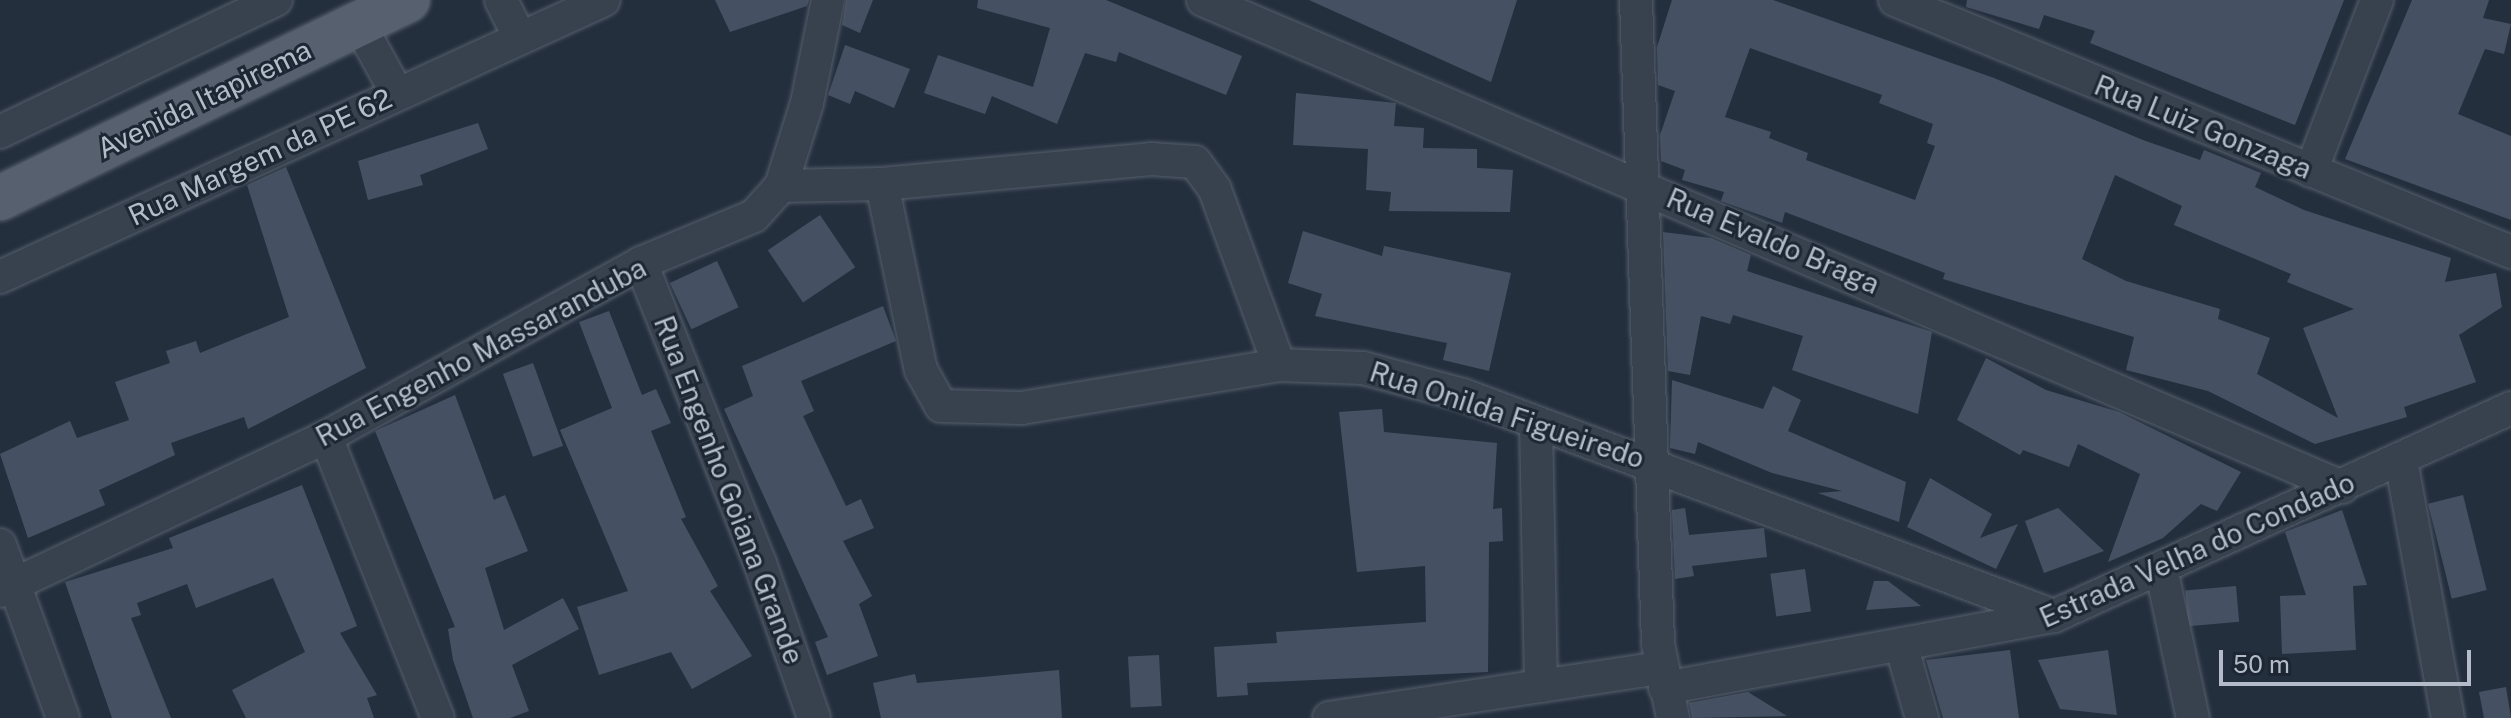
<!DOCTYPE html>
<html>
<head>
<meta charset="utf-8">
<style>
	body { margin:0 }
	#map { position:relative; width:2511px; height:718px; overflow:hidden; background:#242f3e; font-family:"Public Sans",sans-serif }
	div>[style] { position:absolute }
	.building>* { inset:0; background:#455162; transform-origin:0 0 }
	.roads { filter:drop-shadow(0 0 2px #565f6c) drop-shadow(0 0 2px #565f6c) }
	.street>* { height:32px; margin:-16px; padding:0 16px; transform-origin:16px; border-radius:16px; background:#38414e }
	.primary>* { height:44px; margin:-22px; padding:0 22px; transform-origin:22px; border-radius:22px; background:#56606e }
	span { translate:-50% -50%; white-space:nowrap; text-align:center; line-height:1.15; -webkit-text-stroke:6px #1d2633; paint-order:stroke }
	.street-label { font-size:28px; color:#b4bcc9 }
	.scale { position:absolute; left:2219px; top:650px; width:252px; height:36px; box-sizing:border-box; border:4px solid #b4bcc9; border-top:0; padding-left:10px; font-size:24px; line-height:28px; white-space:nowrap; color:#b4bcc9; -webkit-text-stroke:6px #1d2633; paint-order:stroke }
</style>
</head>
<body>
<div id="map">
	<div class="building">
		<i style="clip-path:polygon(715px 0,809px 0,807px 6px,730px 32px)"></i>
		<i style="clip-path:polygon(846px 0,873px 0,860px 33px,842px 25px)"></i>
		<i style="clip-path:polygon(978px 0,1106px 0,1242px 56px,1226px 95px,1119px 52px,1116px 62px,1085px 53px,1057px 124px,992px 96px,985px 114px,924px 93px,938px 55px,1033px 87px,1050px 28px,977px 8px)"></i>
		<i style="clip-path:polygon(1309px 0,1517px 0,1491px 82px)"></i>
		<i style="clip-path:polygon(evenodd,1672px 0,1773px 0,1994px 78px,2143px 140px,2200px 160px,2204px 150px,2261px 173px,2255px 187px,2304px 210px,2451px 258px,2445px 282px,2496px 273px,2502px 307px,2459px 335px,2476px 382px,2404px 407px,2407px 417px,2315px 444px,2208px 391px,2126px 370px,2134px 337px,1943px 279px,1945px 273px,1785px 212px,1782px 223px,1721px 201px,1724px 192px,1682px 180px,1685px 170px,1661px 161px,1660px 135px,1675px 91px,1658px 85px,1657px 47px,1672px 0,1750px 48px,1882px 95px,1879px 103px,1933px 124px,1927px 143px,1935px 146px,1915px 200px,1806px 160px,1808px 153px,1769px 138px,1771px 132px,1725px 117px,1750px 48px,1672px 0,2115px 175px,2182px 206px,2174px 225px,2291px 274px,2287px 282px,2354px 309px,2303px 328px,2338px 418px,2257px 374px,2270px 338px,2218px 319px,2220px 309px,2126px 281px,2082px 259px,2115px 175px)"></i>
		<i style="clip-path:polygon(1967px 0,2344px 0,2295px 125px,2090px 43px,2095px 31px,2044px 15px,2039px 29px,1966px 7px)"></i>
		<i style="clip-path:polygon(2412px 0,2489px 0,2483px 18px,2511px 24px,2504px 54px,2485px 49px,2458px 114px,2511px 136px,2511px 220px,2345px 159px)"></i>
		<i style="clip-path:polygon(845px 45px,910px 69px,894px 108px,855px 91px,850px 104px,828px 95px)"></i>
		<i style="clip-path:polygon(1296px 93px,1396px 103px,1394px 126px,1424px 128px,1423px 148px,1477px 149px,1477px 168px,1513px 170px,1510px 212px,1389px 211px,1391px 192px,1366px 190px,1368px 149px,1293px 145px)"></i>
		<i style="clip-path:polygon(478px 123px,488px 149px,420px 175px,423px 185px,368px 200px,358px 161px)"></i>
		<i style="clip-path:polygon(286px 167px,366px 368px,248px 429px,244px 417px,171px 443px,175px 455px,99px 490px,105px 505px,28px 538px,0 454px,70px 421px,77px 438px,129px 420px,115px 382px,170px 363px,166px 351px,196px 341px,200px 353px,289px 317px,247px 185px)"></i>
		<i style="left:820px;top:215px;width:63px;height:63px;rotate:56deg"></i>
		<i style="clip-path:polygon(1303px 231px,1382px 256px,1384px 246px,1511px 273px,1489px 371px,1443px 360px,1447px 343px,1315px 316px,1322px 294px,1288px 283px)"></i>
		<i style="clip-path:polygon(1663px 232px,1711px 238px,1751px 255px,1747px 271px,1932px 332px,1918px 414px,1792px 370px,1803px 336px,1733px 315px,1730px 324px,1701px 316px,1690px 375px,1668px 371px)"></i>
		<i style="left:717px;top:261px;width:51px;height:52px;rotate:65deg"></i>
		<i style="clip-path:polygon(883px 306px,896px 341px,801px 381px,814px 411px,803px 416px,846px 506px,861px 499px,874px 528px,843px 541px,872px 596px,859px 604px,878px 656px,827px 675px,815px 642px,828px 637px,724px 409px,753px 396px,742px 366px)"></i>
		<i style="clip-path:polygon(609px 311px,642px 395px,656px 389px,671px 423px,651px 431px,686px 517px,681px 519px,718px 586px,710px 591px,752px 656px,692px 689px,671px 652px,599px 675px,577px 607px,628px 591px,560px 430px,612px 408px,579px 322px)"></i>
		<i style="clip-path:polygon(1986px 358px,2046px 390px,2119px 412px,2241px 472px,2217px 511px,2201px 504px,2163px 538px,2108px 562px,2140px 474px,2078px 444px,2069px 467px,2023px 450px,2020px 455px,1957px 420px)"></i>
		<i style="left:533px;top:363px;width:88px;height:32px;rotate:70deg"></i>
		<i style="clip-path:polygon(1672px 380px,1763px 409px,1773px 386px,1801px 400px,1788px 431px,1906px 482px,1899px 522px,1818px 493px,1842px 491px,1772px 473px,1698px 442px,1695px 454px,1670px 448px)"></i>
		<i style="clip-path:polygon(455px 395px,494px 500px,505px 495px,528px 551px,485px 568px,504px 630px,563px 598px,579px 629px,512px 665px,529px 711px,510px 718px,473px 718px,453px 660px,448px 629px,455px 627px,375px 431px)"></i>
		<i style="clip-path:polygon(1382px 409px,1384px 432px,1497px 443px,1493px 509px,1502px 508px,1503px 541px,1489px 542px,1488px 672px,1247px 683px,1248px 695px,1217px 697px,1214px 647px,1277px 643px,1276px 632px,1426px 622px,1425px 566px,1357px 572px,1339px 412px)"></i>
		<i style="clip-path:polygon(1930px 478px,1992px 514px,1980px 538px,2018px 524px,1996px 569px,1907px 527px)"></i>
		<i style="clip-path:polygon(302px 485px,357px 626px,340px 633px,377px 695px,367px 698px,374px 718px,246px 718px,232px 690px,305px 652px,273px 578px,196px 608px,187px 584px,137px 603px,141px 615px,131px 618px,171px 718px,112px 718px,65px 582px,173px 548px,169px 538px)"></i>
		<i style="left:2463px;top:495px;width:98px;height:36px;rotate:76deg"></i>
		<i style="clip-path:polygon(1685px 508px,1689px 535px,1764px 528px,1767px 557px,1692px 566px,1694px 576px,1675px 579px,1672px 510px)"></i>
		<i style="clip-path:polygon(2058px 508px,2104px 551px,2044px 573px,2025px 521px)"></i>
		<i style="clip-path:polygon(2342px 510px,2367px 585px,2353px 586px,2356px 650px,2282px 654px,2280px 596px,2306px 595px,2285px 532px)"></i>
		<i style="left:1805px;top:569px;width:43px;height:35px;rotate:82deg"></i>
		<i style="clip-path:polygon(1874px 581px,1888px 581px,1921px 606px,1866px 610px)"></i>
		<i style="left:2236px;top:586px;width:36px;height:51px;rotate:85deg"></i>
		<i style="clip-path:polygon(2010px 650px,2019px 718px,1943px 718px,1926px 660px)"></i>
		<i style="clip-path:polygon(2108px 650px,2117px 715px,2060px 709px,2038px 660px)"></i>
		<i style="left:1159px;top:655px;width:51px;height:31px;rotate:87deg"></i>
		<i style="clip-path:polygon(1059px 670px,1062px 718px,881px 718px,873px 683px,915px 674px,917px 683px)"></i>
		<i style="clip-path:polygon(2506px 687px,2511px 718px,2484px 718px,2479px 692px)"></i>
		<i style="clip-path:polygon(1748px 692px,1787px 716px,1692px 718px,1689px 703px)"></i>
	</div>
	<div class="roads">
		<div class="street">
			<i style="left:501px;top:0;width:42px;rotate:63.4deg"></i>
			<i style="left:1203px;top:0;width:1239px;rotate:23.15deg"></i>
			<i style="left:1636px;top:0;width:644px;rotate:88.04deg"></i>
			<i style="left:1658px;top:644px;width:76px;rotate:78.5deg"></i>
			<i style="left:1895px;top:0;width:666px;rotate:22.25deg"></i>
			<i style="left:359px;top:24px;width:79px;rotate:61.2deg"></i>
			<i style="left:0;top:132px;width:306px;rotate:-25.6deg"></i>
			<i style="left:2311px;top:171px;width:183px;rotate:-68.9deg"></i>
			<i style="left:882px;top:184px;width:190px;rotate:78.2deg"></i>
			<i style="left:921px;top:370px;width:41px;rotate:60.9deg"></i>
			<i style="left:941px;top:406px;width:81px;rotate:1.4deg"></i>
			<i style="left:1022px;top:408px;width:261px;rotate:-9.5deg"></i>
			<i style="left:781px;top:186px;width:101px;rotate:-1.1deg"></i>
			<i style="left:882px;top:184px;width:270px;rotate:-5.3deg"></i>
			<i style="left:1151px;top:159px;width:44px;rotate:3.9deg"></i>
			<i style="left:1195px;top:162px;width:34px;rotate:54deg"></i>
			<i style="left:1215px;top:190px;width:186px;rotate:69.9deg"></i>
			<i style="left:1279px;top:365px;width:84px;rotate:2deg"></i>
			<i style="left:1363px;top:368px;width:104px;rotate:15.1deg"></i>
			<i style="left:1463px;top:395px;width:631px;rotate:20.5deg"></i>
			<i style="left:641px;top:263px;width:323px;rotate:68.4deg"></i>
			<i style="left:760px;top:563px;width:164px;rotate:70.8deg"></i>
			<i style="left:0;top:277px;width:664px;rotate:-24.64deg"></i>
			<i style="left:1536px;top:424px;width:262px;rotate:88.9deg"></i>
			<i style="left:326px;top:437px;width:302px;rotate:68.3deg"></i>
			<i style="left:2401px;top:460px;width:262px;rotate:79.7deg"></i>
			<i style="left:0;top:545px;width:184px;rotate:70deg"></i>
			<i style="left:2161px;top:568px;width:153px;rotate:78deg"></i>
			<i style="left:0;top:591px;width:361px;rotate:-25.3deg"></i>
			<i style="left:326px;top:437px;width:360px;rotate:-28.9deg"></i>
			<i style="left:641px;top:263px;width:122px;rotate:-22.6deg"></i>
			<i style="left:754px;top:216px;width:40px;rotate:-48deg"></i>
			<i style="left:781px;top:186px;width:87px;rotate:-72.6deg"></i>
			<i style="left:807px;top:103px;width:105px;rotate:-78.5deg"></i>
			<i style="left:1902px;top:648px;width:73px;rotate:74.1deg"></i>
			<i style="left:1665px;top:688px;width:396px;rotate:-10.5deg"></i>
			<i style="left:2054px;top:616px;width:502px;rotate:-24.47deg"></i>
			<i style="left:1329px;top:718px;width:335px;rotate:-8.6deg"></i>
		</div>
		<div class="primary">
			<i style="left:0;top:198px;width:453px;rotate:-25.9deg"></i>
		</div>
	</div>
	<div class="street-label">
		<span style="left:204px;top:99px;rotate:-26deg">Avenida Itapirema</span>
		<span style="left:2203px;top:127px;rotate:22deg">Rua Luiz Gonzaga</span>
		<span style="left:260px;top:157px;rotate:-25deg">Rua Margem da PE 62</span>
		<span style="left:1773px;top:241px;rotate:23deg">Rua Evaldo Braga</span>
		<span style="left:481px;top:352px;rotate:-28deg">Rua Engenho Massaranduba</span>
		<span style="left:1507px;top:415px;rotate:18deg">Rua Onilda Figueiredo</span>
		<span style="left:729px;top:490px;rotate:69deg">Rua Engenho Goiana Grande</span>
		<span style="left:2197px;top:550px;rotate:-24deg">Estrada Velha do Condado</span>
	</div>
	<div class="scale">50 m</div>
</div>
</body>
</html>
